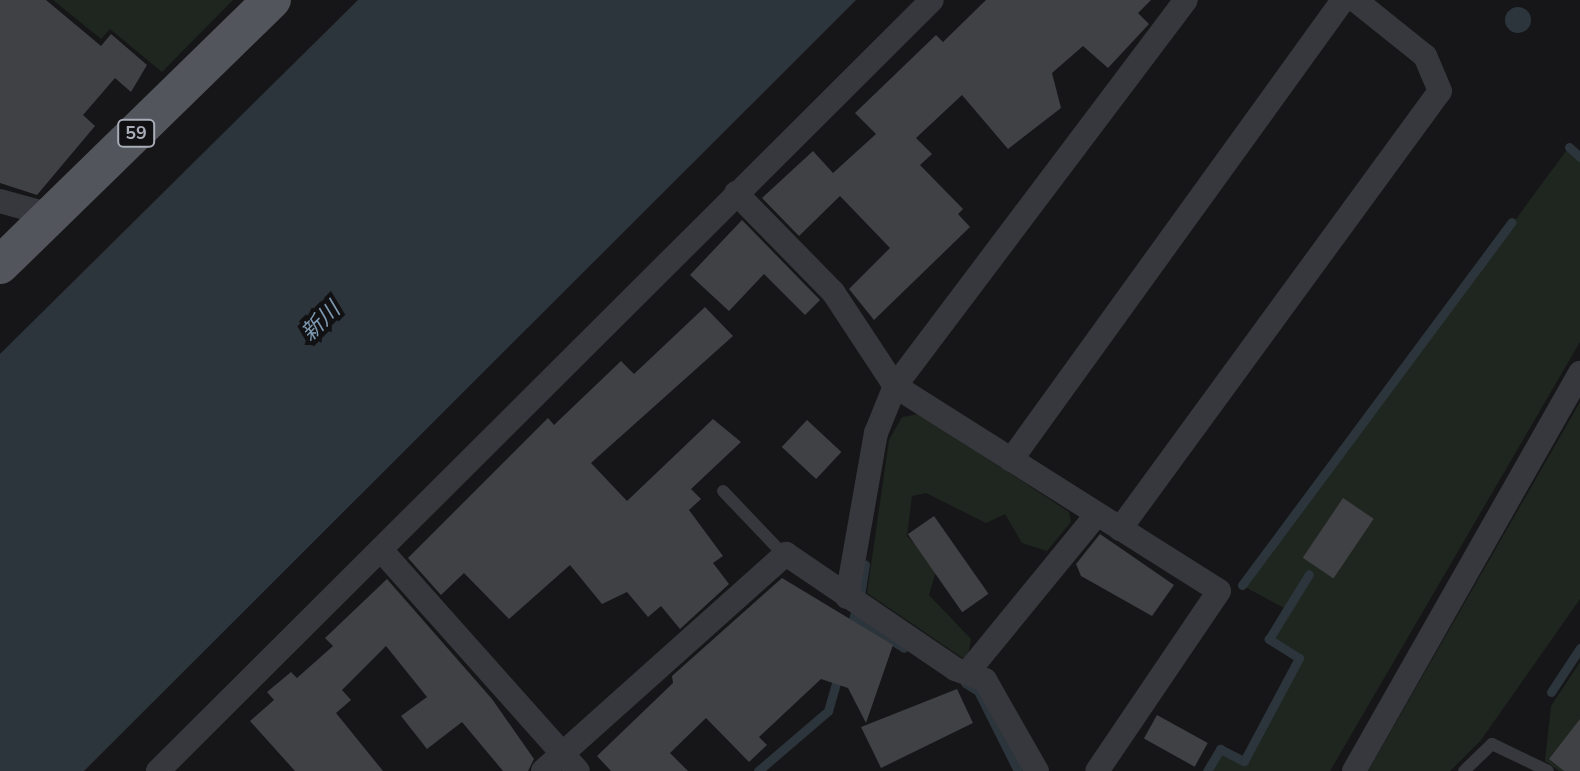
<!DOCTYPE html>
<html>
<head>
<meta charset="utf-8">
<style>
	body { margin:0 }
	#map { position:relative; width:1580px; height:771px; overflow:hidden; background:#161618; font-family:"Nunito Sans","Noto Sans JP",sans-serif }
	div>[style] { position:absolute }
	.green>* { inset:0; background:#1e261f }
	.water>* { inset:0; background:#2c353c }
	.round { border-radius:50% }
	.stream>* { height:9px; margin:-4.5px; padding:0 4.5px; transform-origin:4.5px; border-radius:4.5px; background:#2c353c }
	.building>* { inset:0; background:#404145; transform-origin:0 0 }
	.lane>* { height:12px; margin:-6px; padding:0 6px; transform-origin:6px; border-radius:6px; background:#37383d }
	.street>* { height:24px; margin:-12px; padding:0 12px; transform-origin:12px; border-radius:12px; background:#37383d }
	.primary>* { height:38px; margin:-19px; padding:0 19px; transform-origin:19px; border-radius:19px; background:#53555c }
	span { translate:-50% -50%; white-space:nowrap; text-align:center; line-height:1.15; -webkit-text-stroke:8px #111113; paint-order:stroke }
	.shield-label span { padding:2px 6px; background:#111113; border:2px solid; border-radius:6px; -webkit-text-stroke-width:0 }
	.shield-label { font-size:18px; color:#a8adb8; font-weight:700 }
	.water-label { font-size:22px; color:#7f9bb3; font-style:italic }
</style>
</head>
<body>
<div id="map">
	<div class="green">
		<i style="clip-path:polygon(53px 0,233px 0,162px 72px,110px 29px,101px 39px)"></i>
		<i style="clip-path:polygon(1569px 147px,1580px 157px,1580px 342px,1330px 771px,1207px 771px,1220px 749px,1244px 761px,1299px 658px,1269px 639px,1286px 609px,1245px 587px)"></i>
		<i style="clip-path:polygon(1580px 402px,1580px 599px,1481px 740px,1450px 771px,1368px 771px)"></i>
		<i style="clip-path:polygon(919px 414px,1069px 512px,1071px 522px,1047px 551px,1022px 543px,1005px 514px,986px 523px,926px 493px,912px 496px,907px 536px,937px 568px,929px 595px,971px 639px,967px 661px,867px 593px,889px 440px,902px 417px)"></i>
		<i style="clip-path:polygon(1580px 662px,1580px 771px,1559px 771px,1545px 761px,1551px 706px)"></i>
	</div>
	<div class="water">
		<i style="clip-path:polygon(358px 0,856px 0,84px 771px,0 771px,0 354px)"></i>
		<i class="round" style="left:1505px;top:7px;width:26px;height:26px"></i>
	</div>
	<div class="stream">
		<i style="left:1569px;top:147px;width:15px;rotate:42deg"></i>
		<i style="left:1242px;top:585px;width:452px;rotate:-53.4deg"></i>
		<i style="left:860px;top:596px;width:32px;rotate:-81deg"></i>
		<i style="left:850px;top:630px;width:15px;rotate:-74deg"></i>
		<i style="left:854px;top:616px;width:59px;rotate:32.6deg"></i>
		<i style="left:965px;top:683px;width:15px;rotate:32deg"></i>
		<i style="left:978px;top:691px;width:89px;rotate:63.4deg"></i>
		<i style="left:1551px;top:692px;width:53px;rotate:-56.6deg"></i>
		<i style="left:758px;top:771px;width:92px;rotate:-40.6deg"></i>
		<i style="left:828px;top:711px;width:37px;rotate:-74deg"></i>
		<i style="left:1207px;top:771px;width:26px;rotate:-59deg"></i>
		<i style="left:1220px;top:749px;width:27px;rotate:27deg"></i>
		<i style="left:1244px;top:761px;width:117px;rotate:-61.9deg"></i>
		<i style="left:1299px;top:658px;width:36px;rotate:-148deg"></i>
		<i style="left:1269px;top:639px;width:76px;rotate:-58.4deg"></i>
	</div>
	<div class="building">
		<i style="clip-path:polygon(0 0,46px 0,101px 46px,111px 34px,147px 65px,131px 92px,115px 78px,83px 115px,95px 126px,37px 195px,0 183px)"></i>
		<i style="clip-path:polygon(986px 0,1151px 0,1138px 13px,1149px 24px,1108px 68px,1083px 46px,1052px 73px,1061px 108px,1008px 149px,962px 95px,916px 138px,932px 154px,920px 165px,963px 209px,958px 214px,970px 227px,874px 320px,849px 289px,890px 248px,840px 196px,799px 236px,762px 198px,813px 151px,833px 173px,876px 134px,855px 113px,936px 35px,943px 42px)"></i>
		<i style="clip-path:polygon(742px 220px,820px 300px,805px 315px,764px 274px,729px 311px,690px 275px)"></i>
		<i style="clip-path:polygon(705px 307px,733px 336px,591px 463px,627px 501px,713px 419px,741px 442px,691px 489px,701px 499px,689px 510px,723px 556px,713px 563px,729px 584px,680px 629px,661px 606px,648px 617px,627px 592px,602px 604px,570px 565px,509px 619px,464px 573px,441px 595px,408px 558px,548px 418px,554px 425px,621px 361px,634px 374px)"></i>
		<i style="left:807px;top:420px;width:47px;height:37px;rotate:43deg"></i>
		<i style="left:1343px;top:498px;width:37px;height:72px;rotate:34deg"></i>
		<i style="left:934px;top:516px;width:95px;height:32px;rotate:55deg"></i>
		<i style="clip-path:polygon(1100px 534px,1174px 585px,1152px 616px,1081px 576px,1076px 564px)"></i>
		<i style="clip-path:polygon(782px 578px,893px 645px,866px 723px,848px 688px,821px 679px,759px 737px,767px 745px,749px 762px,706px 718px,670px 753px,688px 771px,611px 771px,597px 756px,673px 683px,672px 676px)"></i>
		<i style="clip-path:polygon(387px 579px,492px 699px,534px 759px,528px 771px,503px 771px,462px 722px,427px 749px,401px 716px,427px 697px,386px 646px,342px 690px,351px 700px,336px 713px,383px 771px,295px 771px,250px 721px,274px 700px,267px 692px,291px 672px,297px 678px,333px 646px,325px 638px)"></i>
		<i style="clip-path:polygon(957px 689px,973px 723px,881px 768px,861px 727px)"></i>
		<i style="left:1157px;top:715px;width:58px;height:27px;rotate:29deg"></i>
		<i style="clip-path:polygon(1580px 719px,1580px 771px,1564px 771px,1549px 759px)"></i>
	</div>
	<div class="lane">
		<i style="left:723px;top:491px;width:88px;rotate:46.4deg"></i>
		<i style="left:1464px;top:771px;width:39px;rotate:-44deg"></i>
		<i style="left:1492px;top:744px;width:62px;rotate:25.7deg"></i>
	</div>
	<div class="street">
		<i style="left:736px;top:193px;width:139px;rotate:45.6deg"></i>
		<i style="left:833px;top:292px;width:113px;rotate:56.6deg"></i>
		<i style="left:895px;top:386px;width:383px;rotate:32.3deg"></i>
		<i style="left:1219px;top:591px;width:217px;rotate:124.1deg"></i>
		<i style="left:0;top:201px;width:53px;rotate:15.4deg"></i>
		<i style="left:1011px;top:460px;width:567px;rotate:-54.18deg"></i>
		<i style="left:1120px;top:529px;width:542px;rotate:-53.85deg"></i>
		<i style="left:1440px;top:91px;width:38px;rotate:-113deg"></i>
		<i style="left:1425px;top:56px;width:90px;rotate:-141.3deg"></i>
		<i style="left:381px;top:550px;width:296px;rotate:48.3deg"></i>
		<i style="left:847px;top:597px;width:167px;rotate:-80deg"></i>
		<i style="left:876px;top:433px;width:51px;rotate:-68deg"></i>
		<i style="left:895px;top:386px;width:483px;rotate:-53deg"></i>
		<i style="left:967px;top:673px;width:205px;rotate:-50.7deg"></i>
		<i style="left:158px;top:771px;width:1092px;rotate:-44.89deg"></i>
		<i style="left:543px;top:771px;width:326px;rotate:-41.8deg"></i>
		<i style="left:786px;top:554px;width:204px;rotate:34.2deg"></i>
		<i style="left:955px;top:669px;width:32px;rotate:20deg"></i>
		<i style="left:985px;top:680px;width:105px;rotate:60.3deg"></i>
		<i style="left:1354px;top:771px;width:458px;rotate:-60.4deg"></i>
	</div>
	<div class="primary">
		<i style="left:0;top:265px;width:380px;rotate:-44.3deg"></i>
	</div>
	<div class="shield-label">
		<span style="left:136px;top:133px">59</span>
	</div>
	<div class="water-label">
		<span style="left:321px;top:322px;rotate:-45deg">新川</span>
	</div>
</div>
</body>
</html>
